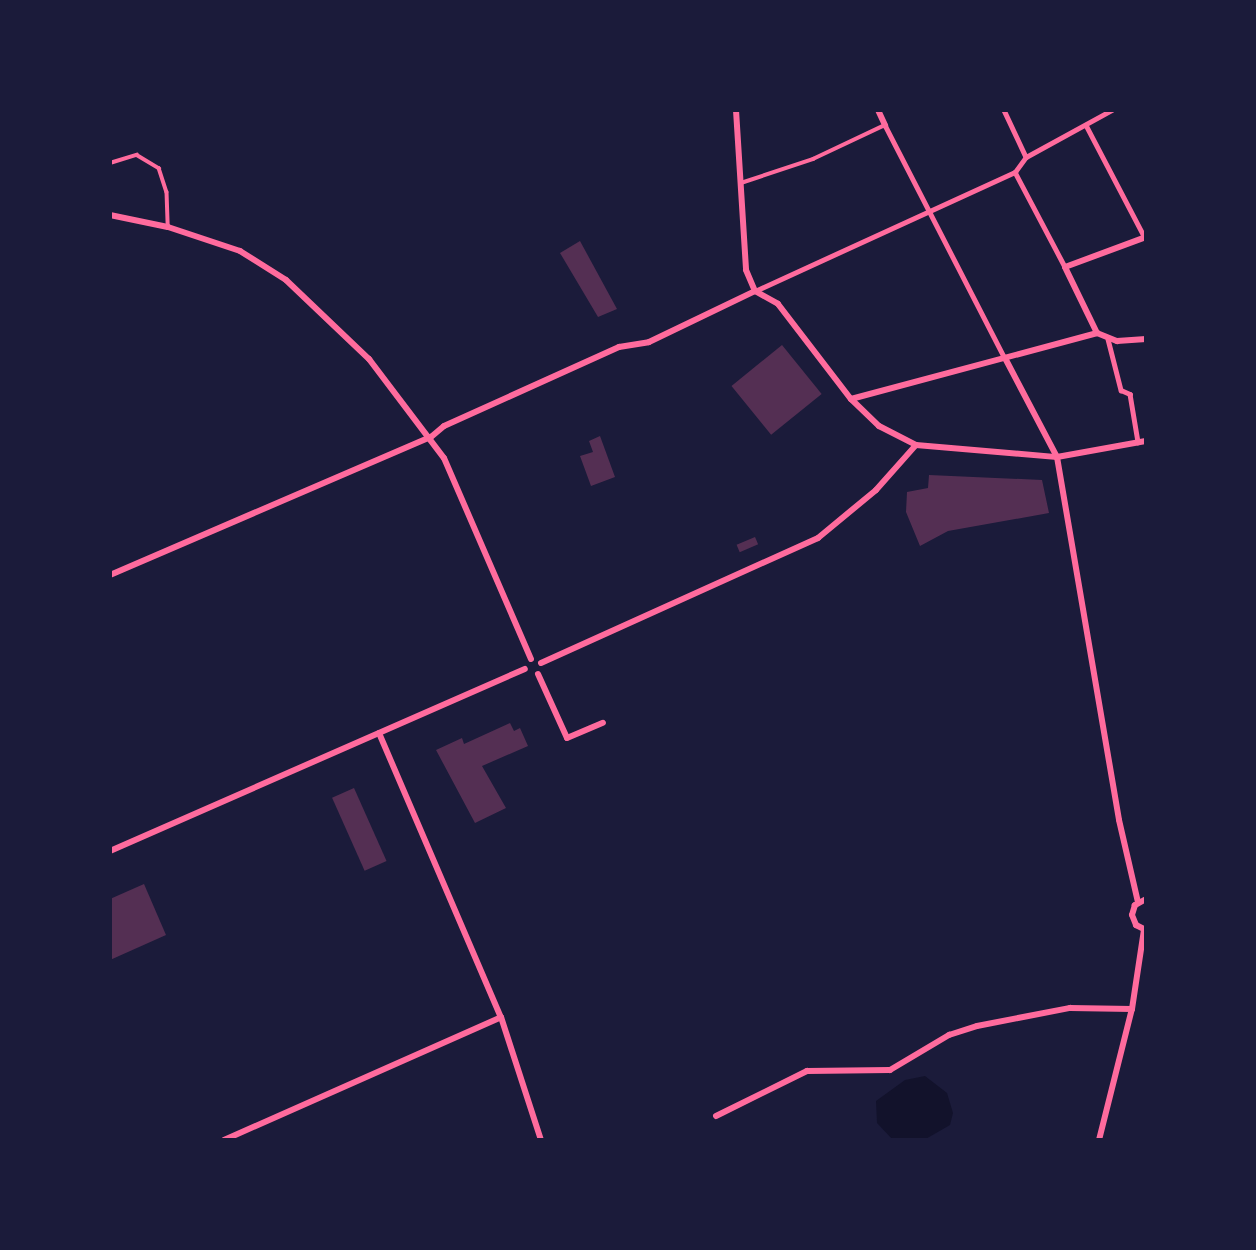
<!DOCTYPE html>
<html>
<head>
<meta charset="utf-8">
<style>
	body { margin:0 }
	#map { position:relative; width:1256px; height:1250px; overflow:hidden; background:#1b1b3a; font-family:"Work Sans",sans-serif }
	div>[style] { position:absolute }
	.water>* { inset:0; background:#12122b }
	.building>* { inset:0; background:#542f53; transform-origin:0 0 }
	.service>* { height:3.5px; margin:-1.75px; padding:0 1.75px; transform-origin:1.75px; border-radius:1.75px; background:#ff6b9d }
	.pedestrian>* { height:4.5px; margin:-2.25px; padding:0 2.25px; transform-origin:2.25px; border-radius:2.25px; background:#ff6b9d }
	.minor>* { height:6px; margin:-3px; padding:0 3px; transform-origin:3px; border-radius:3px; background:#ff6b9d }
	span { translate:-50% -50%; white-space:nowrap; text-align:center; line-height:1.15; -webkit-text-stroke:5px #1b1b3a; paint-order:stroke }
	.frame { position:absolute; inset:0; border:112px solid #1b1b3a; pointer-events:none }
</style>
</head>
<body>
<div id="map">
	<div class="water">
		<i style="clip-path:polygon(925px 1076px,947px 1093px,953px 1113px,950px 1125px,924px 1140px,893px 1140px,877px 1123px,876px 1101px,905px 1080px)"></i>
	</div>
	<div class="building">
		<i style="clip-path:polygon(580px 241px,617px 309px,598px 317px,560px 253px)"></i>
		<i style="left:782px;top:345px;width:63px;height:65px;rotate:51deg"></i>
		<i style="clip-path:polygon(600px 436px,615px 477px,591px 486px,580px 456px,593px 452px,589px 441px)"></i>
		<i style="clip-path:polygon(929px 475px,1042px 480px,1049px 513px,948px 531px,920px 546px,906px 512px,907px 492px,928px 488px)"></i>
		<i style="left:755px;top:537px;width:8px;height:20px;rotate:67deg"></i>
		<i style="clip-path:polygon(510px 723px,514px 731px,520px 728px,528px 746px,482px 766px,506px 808px,475px 823px,436px 750px,462px 738px,464px 744px)"></i>
		<i style="left:354px;top:788px;width:80px;height:24px;rotate:66deg"></i>
		<i style="clip-path:polygon(144px 884px,166px 935px,110px 960px,110px 899px)"></i>
	</div>
	<div class="service">
		<i style="left:110px;top:163px;width:28px;rotate:-17deg"></i>
		<i style="left:137px;top:155px;width:26px;rotate:31deg"></i>
		<i style="left:159px;top:168px;width:25px;rotate:72deg"></i>
		<i style="left:167px;top:192px;width:35px;rotate:88deg"></i>
		<i style="left:741px;top:183px;width:76px;rotate:-18.4deg"></i>
		<i style="left:813px;top:159px;width:80px;rotate:-25.3deg"></i>
	</div>
	<div class="pedestrian">
		<i style="left:1004px;top:110px;width:52px;rotate:64.9deg"></i>
		<i style="left:885px;top:125px;width:262px;rotate:62.8deg"></i>
		<i style="left:1086px;top:125px;width:125px;rotate:62.4deg"></i>
		<i style="left:1015px;top:172px;width:107px;rotate:62.2deg"></i>
		<i style="left:755px;top:291px;width:286px;rotate:-24.6deg"></i>
		<i style="left:1015px;top:172px;width:19px;rotate:-54deg"></i>
		<i style="left:1026px;top:157px;width:98px;rotate:-28.7deg"></i>
		<i style="left:1108px;top:339px;width:53px;rotate:75.7deg"></i>
		<i style="left:1121px;top:390px;width:10px;rotate:24deg"></i>
		<i style="left:1130px;top:394px;width:49px;rotate:80.5deg"></i>
	</div>
	<div class="minor">
		<i style="left:736px;top:110px;width:160px;rotate:86.4deg"></i>
		<i style="left:746px;top:270px;width:23px;rotate:67deg"></i>
		<i style="left:878px;top:110px;width:17px;rotate:65deg"></i>
		<i style="left:110px;top:215px;width:59px;rotate:11.7deg"></i>
		<i style="left:168px;top:227px;width:76px;rotate:18.4deg"></i>
		<i style="left:240px;top:251px;width:54px;rotate:32.2deg"></i>
		<i style="left:286px;top:280px;width:115px;rotate:43.6deg"></i>
		<i style="left:369px;top:359px;width:124px;rotate:52.9deg"></i>
		<i style="left:444px;top:458px;width:219px;rotate:66.6deg"></i>
		<i style="left:755px;top:291px;width:26px;rotate:29deg"></i>
		<i style="left:778px;top:304px;width:120px;rotate:52.5deg"></i>
		<i style="left:851px;top:399px;width:39px;rotate:44deg"></i>
		<i style="left:879px;top:426px;width:42px;rotate:27.2deg"></i>
		<i style="left:916px;top:445px;width:142px;rotate:4.9deg"></i>
		<i style="left:1057px;top:457px;width:90px;rotate:-10.2deg"></i>
		<i style="left:1097px;top:333px;width:73px;rotate:-115.9deg"></i>
		<i style="left:1065px;top:267px;width:86px;rotate:-20.3deg"></i>
		<i style="left:1005px;top:358px;width:112px;rotate:62.3deg"></i>
		<i style="left:1057px;top:457px;width:368px;rotate:80.3deg"></i>
		<i style="left:1119px;top:820px;width:84px;rotate:77deg"></i>
		<i style="left:851px;top:399px;width:255px;rotate:-15deg"></i>
		<i style="left:1097px;top:333px;width:22px;rotate:22deg"></i>
		<i style="left:1117px;top:341px;width:29px;rotate:-4deg"></i>
		<i style="left:110px;top:575px;width:349px;rotate:-23.3deg"></i>
		<i style="left:431px;top:437px;width:17px;rotate:-40deg"></i>
		<i style="left:444px;top:426px;width:192px;rotate:-24.3deg"></i>
		<i style="left:619px;top:347px;width:30px;rotate:-9deg"></i>
		<i style="left:649px;top:342px;width:118px;rotate:-25.7deg"></i>
		<i style="left:541px;top:663px;width:304px;rotate:-24.3deg"></i>
		<i style="left:818px;top:538px;width:75px;rotate:-39.6deg"></i>
		<i style="left:876px;top:490px;width:60px;rotate:-48.4deg"></i>
		<i style="left:538px;top:674px;width:70px;rotate:65.6deg"></i>
		<i style="left:567px;top:738px;width:39px;rotate:-23deg"></i>
		<i style="left:379px;top:733px;width:309px;rotate:66.8deg"></i>
		<i style="left:501px;top:1017px;width:129px;rotate:72deg"></i>
		<i style="left:110px;top:851px;width:453px;rotate:-23.7deg"></i>
		<i style="left:1146px;top:899px;width:13px;rotate:151deg"></i>
		<i style="left:1135px;top:905px;width:10px;rotate:107deg"></i>
		<i style="left:1132px;top:915px;width:11px;rotate:68deg"></i>
		<i style="left:1136px;top:925px;width:11px;rotate:27deg"></i>
		<i style="left:716px;top:1116px;width:102px;rotate:-26.3deg"></i>
		<i style="left:807px;top:1071px;width:83px;rotate:-0.7deg"></i>
		<i style="left:890px;top:1070px;width:69px;rotate:-30.7deg"></i>
		<i style="left:949px;top:1035px;width:29px;rotate:-18deg"></i>
		<i style="left:977px;top:1026px;width:95px;rotate:-11deg"></i>
		<i style="left:1070px;top:1008px;width:62px;rotate:0.9deg"></i>
		<i style="left:224px;top:1140px;width:303px;rotate:-23.9deg"></i>
		<i style="left:1099px;top:1140px;width:135px;rotate:-75.9deg"></i>
		<i style="left:1132px;top:1009px;width:80px;rotate:-81.4deg"></i>
	</div>
	<div class="frame"></div>
</div>
</body>
</html>
